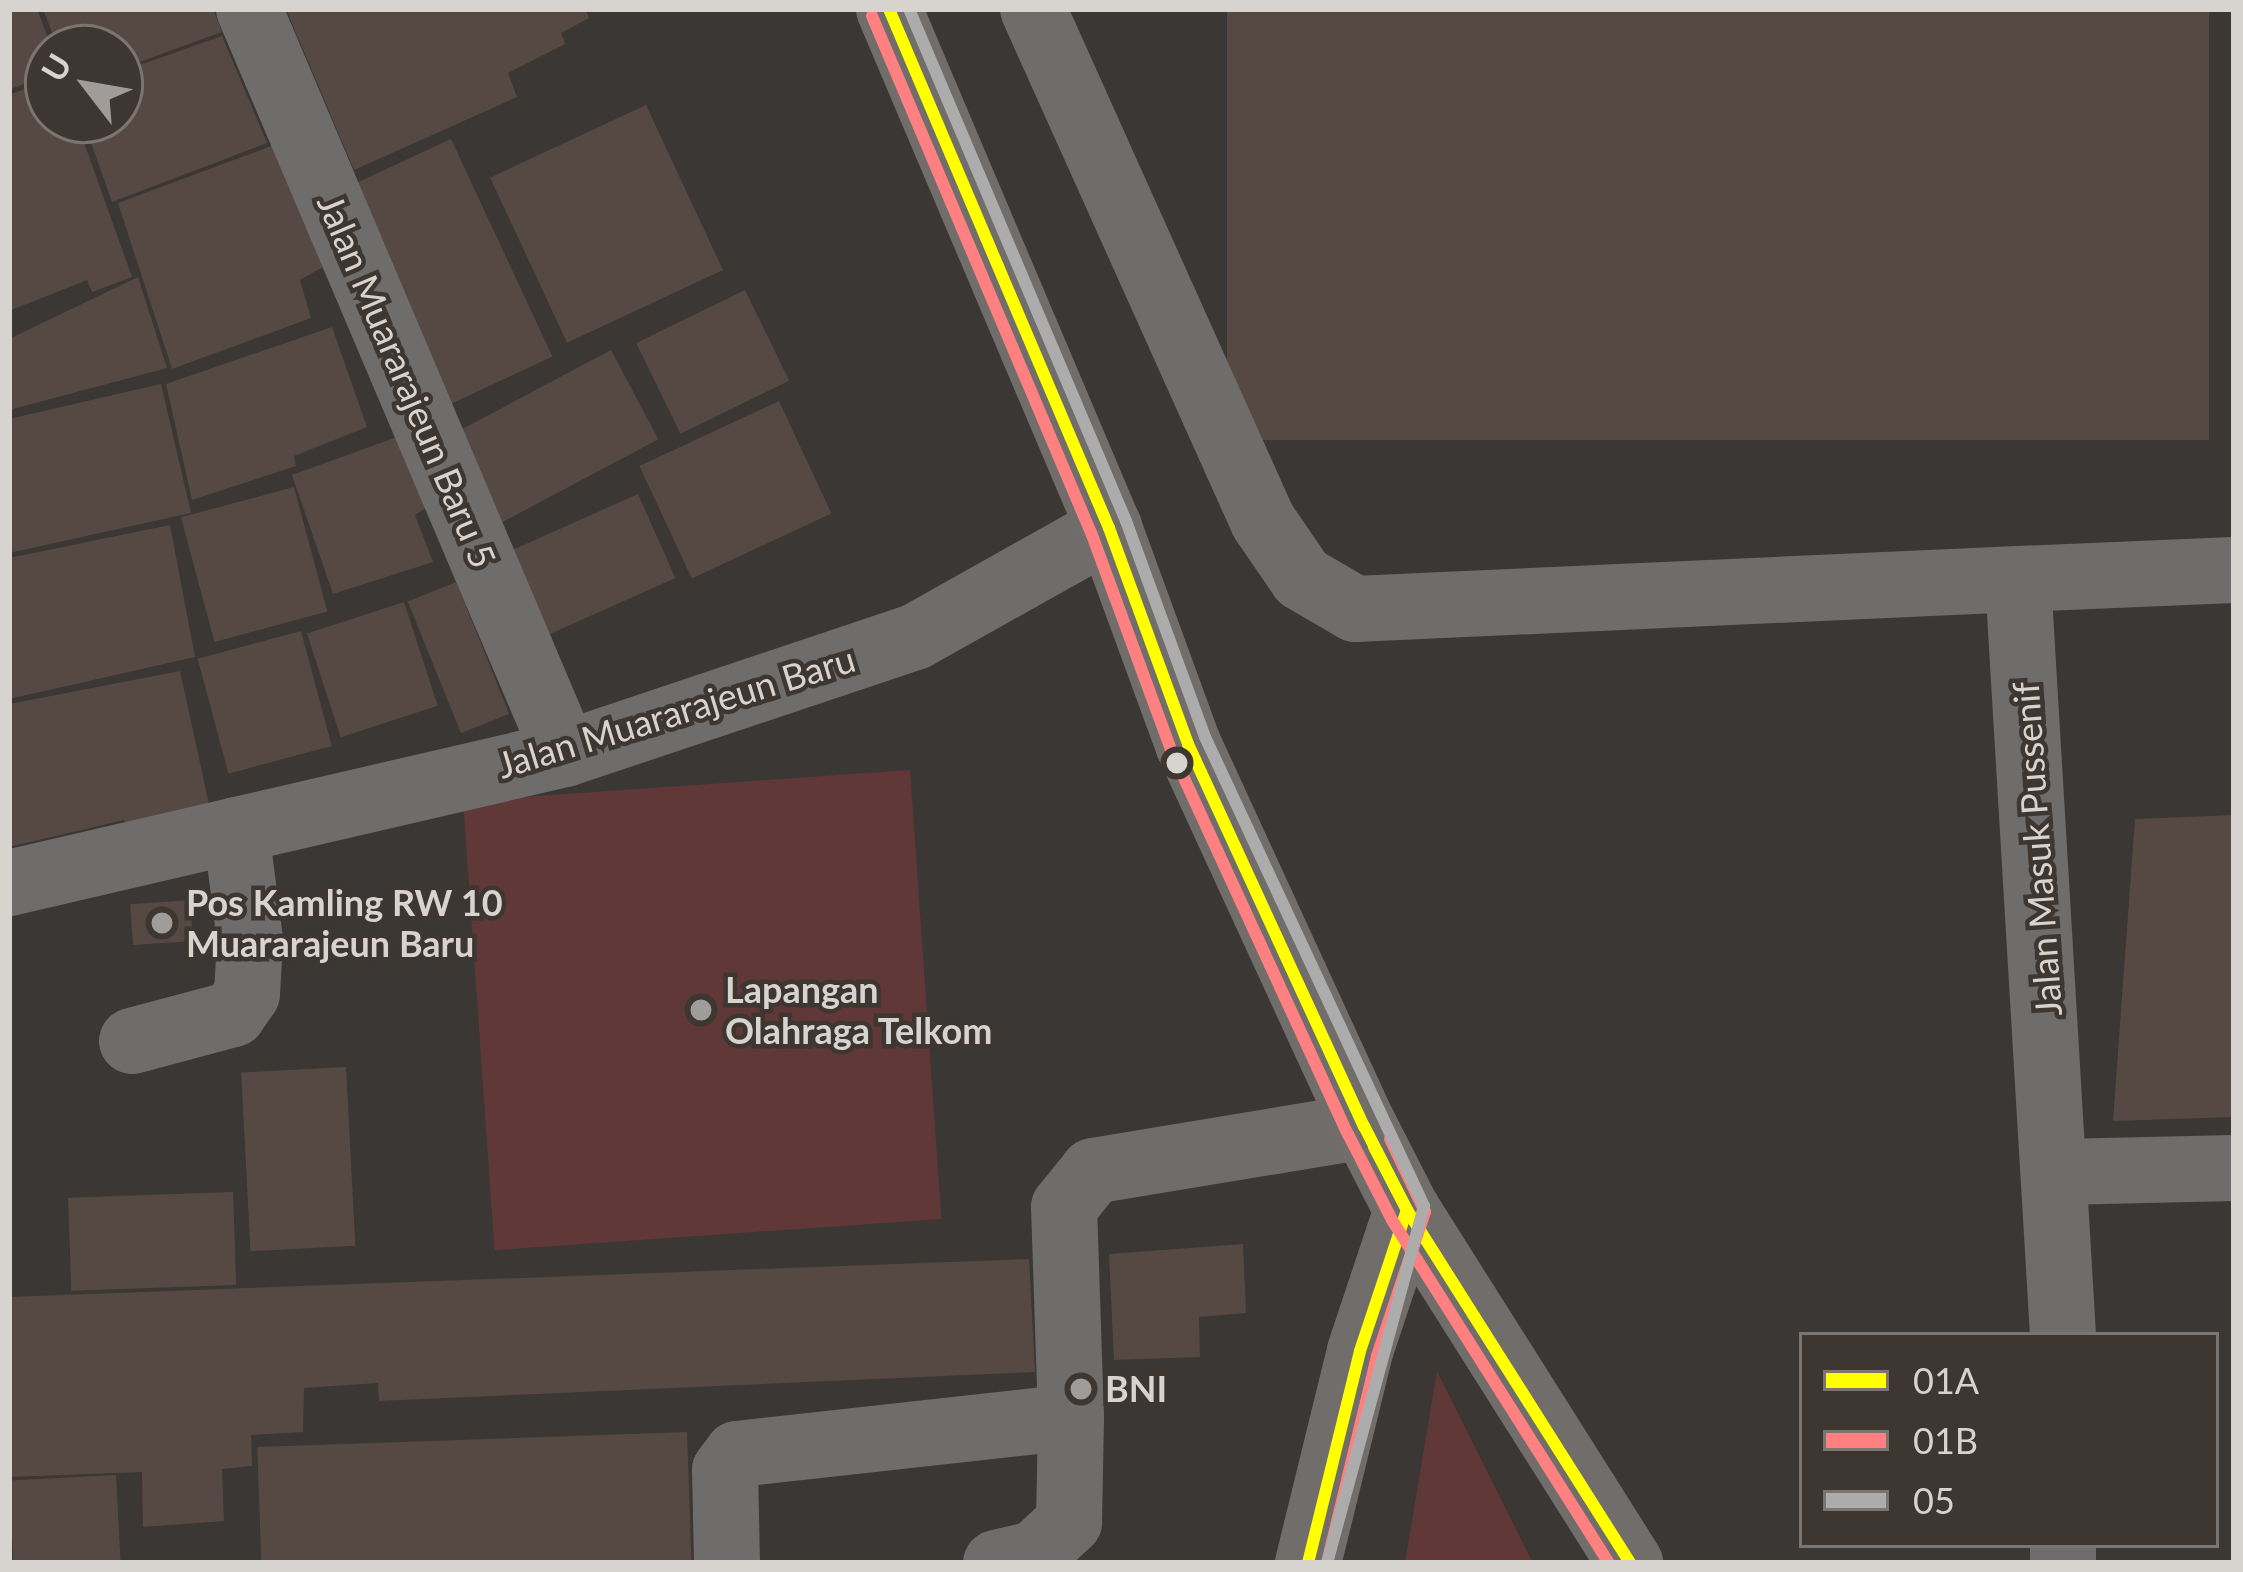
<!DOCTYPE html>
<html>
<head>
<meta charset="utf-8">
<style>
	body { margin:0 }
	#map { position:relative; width:2243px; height:1572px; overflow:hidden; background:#3a3734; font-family:Lato,sans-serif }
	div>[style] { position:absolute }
	.green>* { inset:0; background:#603837; transform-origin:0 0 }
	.building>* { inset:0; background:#564943; transform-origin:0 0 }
	.minor>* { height:66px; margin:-33px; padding:0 33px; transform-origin:33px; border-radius:33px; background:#6f6d6b }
	.major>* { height:66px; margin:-33px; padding:0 33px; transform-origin:33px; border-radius:33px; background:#706d6b }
	.bus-1>* { height:12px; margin:-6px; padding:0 6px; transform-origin:6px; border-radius:6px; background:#ff0 }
	.bus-2>* { height:12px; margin:-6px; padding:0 6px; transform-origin:6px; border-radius:6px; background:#ff8080 }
	.bus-3>* { height:12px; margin:-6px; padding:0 6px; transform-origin:6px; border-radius:6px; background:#acacac }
	.dots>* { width:33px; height:33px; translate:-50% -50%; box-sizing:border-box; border:6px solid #3d3631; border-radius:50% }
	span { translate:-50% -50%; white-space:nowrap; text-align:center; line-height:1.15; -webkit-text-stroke:9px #3d3631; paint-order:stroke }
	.street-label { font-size:36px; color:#d7d3cf }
	.poi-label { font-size:36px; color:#d7d3cf; font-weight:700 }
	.left { translate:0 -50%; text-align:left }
	.frame { position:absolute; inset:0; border:12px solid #d7d3cf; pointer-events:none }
	.legend { position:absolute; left:1799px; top:1332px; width:420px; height:216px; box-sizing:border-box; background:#3d3631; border:3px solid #7b7570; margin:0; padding:15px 21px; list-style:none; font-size:36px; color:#d7d3cf }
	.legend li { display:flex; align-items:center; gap:24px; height:60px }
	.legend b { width:60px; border:3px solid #7b7570 }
	.north { position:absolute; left:24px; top:24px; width:120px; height:120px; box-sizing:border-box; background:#3d3631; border:3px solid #7b7570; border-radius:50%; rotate:301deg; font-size:33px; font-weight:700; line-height:48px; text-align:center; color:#d7d3cf }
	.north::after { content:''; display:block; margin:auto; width:42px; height:54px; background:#a09c99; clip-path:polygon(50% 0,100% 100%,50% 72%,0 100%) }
</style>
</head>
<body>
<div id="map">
	<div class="green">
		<i style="left:910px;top:770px;width:450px;height:448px;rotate:86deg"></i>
		<i style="clip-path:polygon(1437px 1371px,1533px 1563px,1405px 1563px)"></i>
	</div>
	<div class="building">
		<i style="clip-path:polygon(9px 9px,37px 9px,52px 48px,48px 74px,9px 90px)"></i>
		<i style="clip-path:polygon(43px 9px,213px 9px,222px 32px,120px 69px,120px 48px,58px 48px)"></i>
		<i style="clip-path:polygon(286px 9px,585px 9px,589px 18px,561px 33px,565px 44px,508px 73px,517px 97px,354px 170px)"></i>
		<i style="left:1227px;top:9px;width:982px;height:431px"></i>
		<i style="clip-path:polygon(222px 36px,267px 143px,112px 202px,83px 120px,120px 120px,120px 72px)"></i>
		<i style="clip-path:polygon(48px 80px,48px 120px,76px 120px,132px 277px,92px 292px,87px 280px,9px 311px,9px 95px)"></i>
		<i style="left:646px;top:105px;width:182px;height:172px;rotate:65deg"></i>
		<i style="left:451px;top:139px;width:240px;height:118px;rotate:65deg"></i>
		<i style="clip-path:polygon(274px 145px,323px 267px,300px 280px,311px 318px,172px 369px,118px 203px)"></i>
		<i style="clip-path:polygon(138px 277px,167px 368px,9px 410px,9px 339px)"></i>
		<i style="left:745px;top:290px;width:101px;height:121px;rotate:64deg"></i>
		<i style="clip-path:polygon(332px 327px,367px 427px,294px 456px,296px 466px,192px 500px,166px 384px)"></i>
		<i style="left:611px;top:350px;width:101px;height:179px;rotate:62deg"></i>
		<i style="clip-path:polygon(161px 384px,191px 513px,9px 553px,9px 419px)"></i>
		<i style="left:779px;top:401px;width:124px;height:154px;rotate:65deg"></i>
		<i style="clip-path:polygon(397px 437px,426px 508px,415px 515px,433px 562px,333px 594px,292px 475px)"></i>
		<i style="left:294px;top:487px;width:129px;height:117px;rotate:75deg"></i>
		<i style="left:638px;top:494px;width:92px;height:149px;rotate:66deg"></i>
		<i style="clip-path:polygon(170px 525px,195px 657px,9px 699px,9px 558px)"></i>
		<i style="left:456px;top:582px;width:142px;height:52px;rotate:68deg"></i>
		<i style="left:404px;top:602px;width:109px;height:102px;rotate:72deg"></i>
		<i style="left:301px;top:631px;width:119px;height:107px;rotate:75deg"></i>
		<i style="clip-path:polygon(180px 671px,212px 818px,132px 838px,124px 820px,9px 847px,9px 704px)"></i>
		<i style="clip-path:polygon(2234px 815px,2234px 1117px,2113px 1121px,2135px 819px)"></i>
		<i style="left:190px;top:900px;width:41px;height:60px;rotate:86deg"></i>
		<i style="left:346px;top:1067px;width:179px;height:105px;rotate:87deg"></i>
		<i style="left:233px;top:1192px;width:93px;height:165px;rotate:88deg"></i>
		<i style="clip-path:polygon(1243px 1244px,1246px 1313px,1199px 1317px,1200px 1357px,1114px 1360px,1109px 1254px)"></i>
		<i style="clip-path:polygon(1029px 1259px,1035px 1372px,379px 1401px,378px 1383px,304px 1388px,303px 1432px,251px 1435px,252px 1466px,222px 1469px,224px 1521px,143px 1527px,142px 1472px,9px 1477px,9px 1297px)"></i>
		<i style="left:687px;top:1432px;width:131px;height:430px;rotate:88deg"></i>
		<i style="left:116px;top:1475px;width:88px;height:107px;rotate:87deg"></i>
	</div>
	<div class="minor">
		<i style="left:249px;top:9px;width:809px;rotate:67.02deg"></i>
		<i style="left:1033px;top:9px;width:561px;rotate:65.81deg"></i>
		<i style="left:1263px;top:521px;width:69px;rotate:55.6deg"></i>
		<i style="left:1302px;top:578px;width:61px;rotate:30.3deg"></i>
		<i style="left:1355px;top:609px;width:664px;rotate:-2.59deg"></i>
		<i style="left:9px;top:883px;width:571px;rotate:-13.06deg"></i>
		<i style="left:565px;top:754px;width:369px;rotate:-18.5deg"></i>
		<i style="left:915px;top:637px;width:223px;rotate:-29.3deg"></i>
		<i style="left:132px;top:1041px;width:105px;rotate:-15deg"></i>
		<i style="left:233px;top:1014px;width:24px;rotate:-55deg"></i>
		<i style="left:247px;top:994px;width:54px;rotate:-86.8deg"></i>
		<i style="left:250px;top:940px;width:111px;rotate:-97.3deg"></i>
		<i style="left:2060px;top:1172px;width:174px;rotate:-1.3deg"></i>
		<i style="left:2063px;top:1335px;width:757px;rotate:-93.41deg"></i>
		<i style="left:2018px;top:579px;width:216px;rotate:-2.4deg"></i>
		<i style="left:727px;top:1563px;width:93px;rotate:-91.2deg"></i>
		<i style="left:725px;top:1470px;width:20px;rotate:-53deg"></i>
		<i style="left:737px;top:1454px;width:336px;rotate:-6.3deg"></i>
		<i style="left:1071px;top:1417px;width:210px;rotate:-91.9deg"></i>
		<i style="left:1064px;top:1207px;width:46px;rotate:-51.1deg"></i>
		<i style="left:1093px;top:1171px;width:275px;rotate:-9.4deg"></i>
		<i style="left:996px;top:1563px;width:40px;rotate:-13deg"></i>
		<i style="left:1035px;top:1554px;width:47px;rotate:-43.3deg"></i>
		<i style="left:1069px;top:1522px;width:105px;rotate:-88.9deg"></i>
		<i style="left:2063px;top:1563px;width:18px;rotate:-90deg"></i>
	</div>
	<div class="major">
		<i style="left:889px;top:9px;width:564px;rotate:67.03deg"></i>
		<i style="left:1109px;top:528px;width:230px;rotate:69.9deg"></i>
		<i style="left:1188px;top:744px;width:421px;rotate:65.3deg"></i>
		<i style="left:1364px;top:1126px;width:94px;rotate:62.9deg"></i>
		<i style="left:1407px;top:1210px;width:418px;rotate:57.7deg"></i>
		<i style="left:1308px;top:1563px;width:218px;rotate:-76.2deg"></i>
		<i style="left:1360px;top:1351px;width:149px;rotate:-71.6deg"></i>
	</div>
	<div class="bus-1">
		<i style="left:889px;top:9px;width:564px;rotate:67.03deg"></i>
		<i style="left:1109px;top:528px;width:230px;rotate:69.9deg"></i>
		<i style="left:1188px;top:744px;width:421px;rotate:65.3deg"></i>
		<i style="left:1364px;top:1126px;width:94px;rotate:62.9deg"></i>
		<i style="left:1407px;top:1210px;width:418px;rotate:57.7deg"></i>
		<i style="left:1308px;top:1563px;width:218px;rotate:-76.2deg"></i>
		<i style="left:1360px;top:1351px;width:149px;rotate:-71.6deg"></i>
		<i style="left:1407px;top:1210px;width:71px;rotate:-117.6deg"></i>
	</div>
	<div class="bus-2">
		<i style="left:872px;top:16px;width:564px;rotate:67.03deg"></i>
		<i style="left:1092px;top:535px;width:231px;rotate:69.8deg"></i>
		<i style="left:1172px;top:752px;width:421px;rotate:65.3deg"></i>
		<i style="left:1348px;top:1134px;width:97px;rotate:62.9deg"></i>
		<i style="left:1392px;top:1220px;width:406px;rotate:57.7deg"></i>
		<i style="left:1327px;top:1563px;width:213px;rotate:-76.4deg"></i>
		<i style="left:1377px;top:1356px;width:152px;rotate:-71.6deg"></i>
		<i style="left:1425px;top:1212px;width:81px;rotate:-115.6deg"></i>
	</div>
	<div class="bus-3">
		<i style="left:909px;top:9px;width:556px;rotate:67.03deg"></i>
		<i style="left:1126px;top:521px;width:230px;rotate:69.9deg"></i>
		<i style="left:1205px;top:737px;width:518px;rotate:64.97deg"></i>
		<i style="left:1424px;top:1206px;width:370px;rotate:105.2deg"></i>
	</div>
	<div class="dots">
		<i style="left:1177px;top:763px;background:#d7d3cf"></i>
		<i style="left:162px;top:923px;background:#a09c99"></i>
		<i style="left:701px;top:1010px;background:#a09c99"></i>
		<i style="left:1081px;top:1389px;background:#a09c99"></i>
	</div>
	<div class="street-label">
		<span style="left:407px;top:381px;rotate:67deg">Jalan Muararajeun Baru 5</span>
		<span style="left:676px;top:712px;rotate:-17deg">Jalan Muararajeun Baru</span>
		<span style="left:2037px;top:849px;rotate:-94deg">Jalan Masuk Pussenif</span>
	</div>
	<div class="poi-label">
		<span class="left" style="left:186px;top:923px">Pos Kamling RW 10<br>Muararajeun Baru</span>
		<span class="left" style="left:725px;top:1010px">Lapangan<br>Olahraga Telkom</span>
		<span class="left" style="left:1105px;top:1389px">BNI</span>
	</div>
	<div class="frame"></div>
	<ul class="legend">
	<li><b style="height:15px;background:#ff0"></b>01A</li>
	<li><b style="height:15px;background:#ff8080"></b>01B</li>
	<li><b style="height:15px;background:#acacac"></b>05</li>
	</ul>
	<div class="north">U</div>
</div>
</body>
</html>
